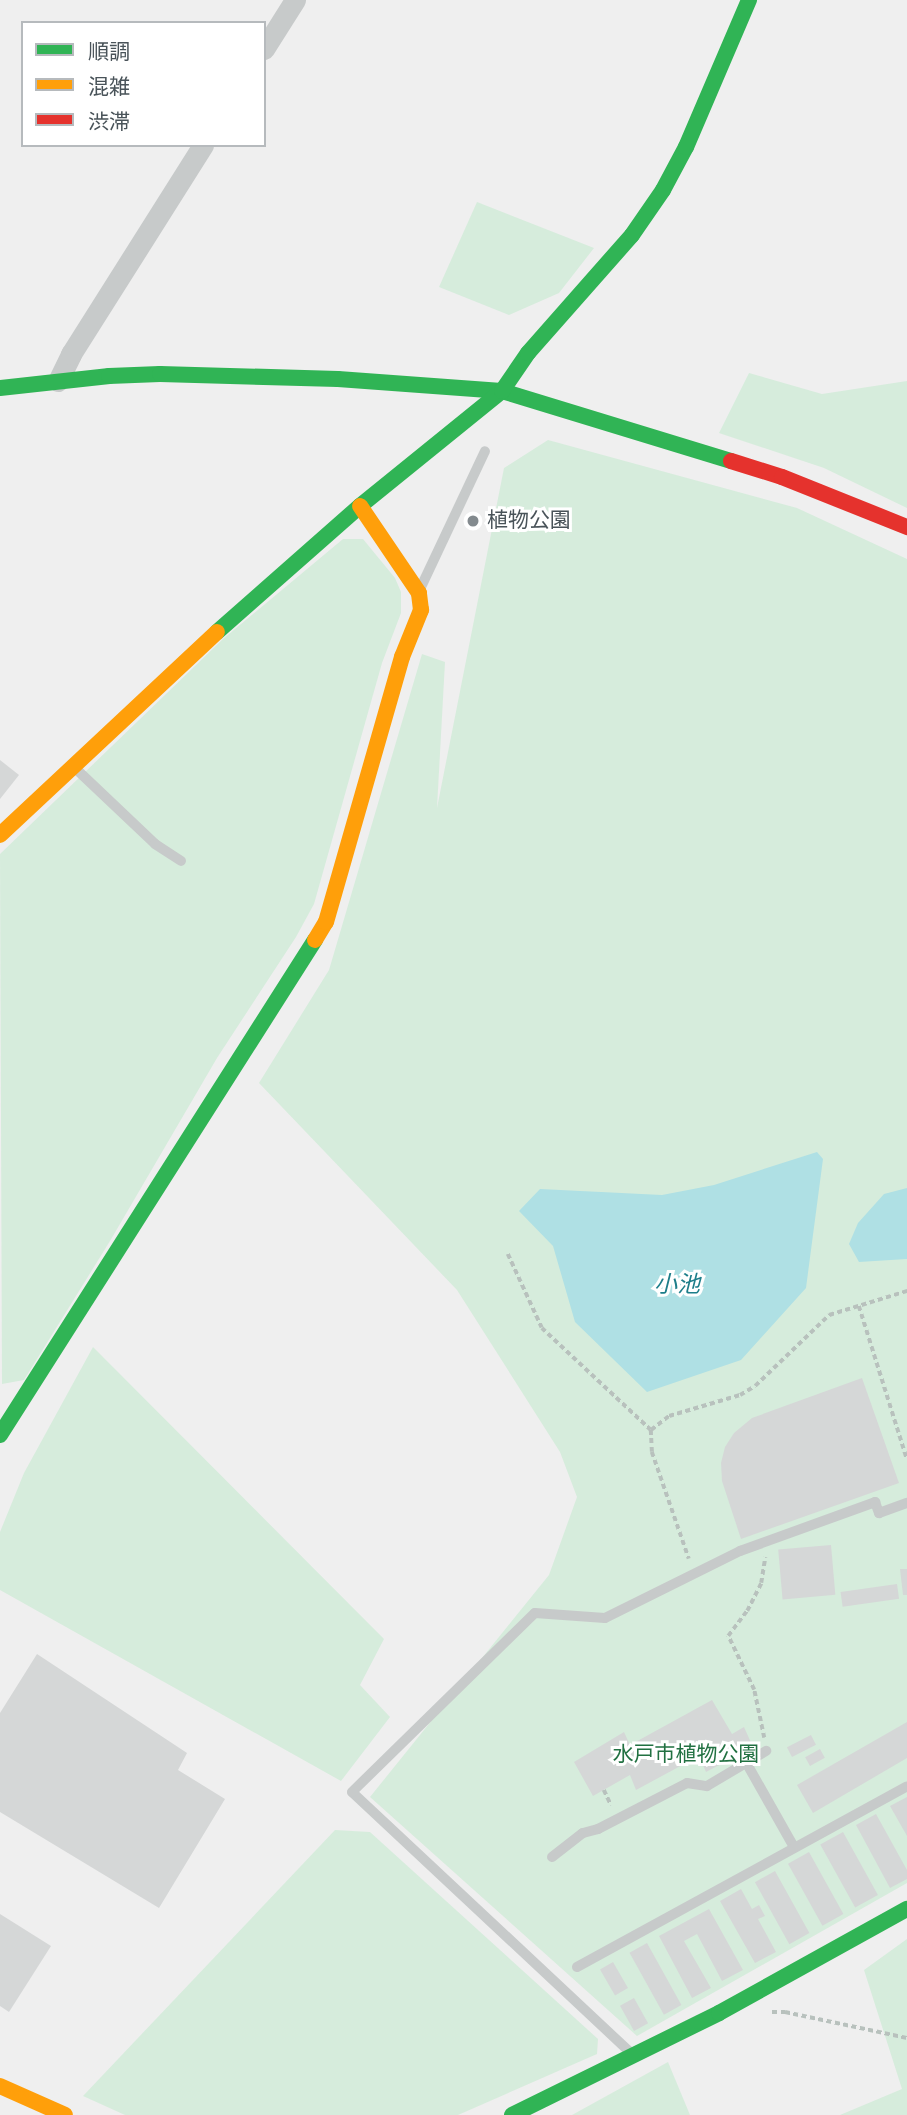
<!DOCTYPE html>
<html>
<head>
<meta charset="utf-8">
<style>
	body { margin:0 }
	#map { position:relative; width:907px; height:2115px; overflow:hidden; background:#efefef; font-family:"Sofia Sans Condensed","Noto Sans JP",sans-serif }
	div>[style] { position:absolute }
	.green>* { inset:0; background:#d6ecdc }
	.water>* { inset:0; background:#afe0e4 }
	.building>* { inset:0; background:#d5d7d7; transform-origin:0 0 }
	.path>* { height:3.5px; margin-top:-1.75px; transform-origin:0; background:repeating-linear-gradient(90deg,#b8c1bd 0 5px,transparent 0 8.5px) }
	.lane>* { height:10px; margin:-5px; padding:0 5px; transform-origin:5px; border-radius:5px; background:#c7caca }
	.street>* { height:21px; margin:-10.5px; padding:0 10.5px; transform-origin:10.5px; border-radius:10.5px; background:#c7caca }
	.fast>* { height:16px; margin:-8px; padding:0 8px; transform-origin:8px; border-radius:8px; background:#30b455 }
	.slow>* { height:16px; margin:-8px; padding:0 8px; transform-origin:8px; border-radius:8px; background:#ff9f0a }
	.jam>* { height:16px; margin:-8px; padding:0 8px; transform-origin:8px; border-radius:8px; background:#e5322d }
	.dots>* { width:19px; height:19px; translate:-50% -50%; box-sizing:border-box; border:4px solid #fff; border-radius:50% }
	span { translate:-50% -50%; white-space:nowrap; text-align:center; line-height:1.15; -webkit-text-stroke:6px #fff; paint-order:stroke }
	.poi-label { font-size:21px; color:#495359 }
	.left { translate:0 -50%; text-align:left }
	.park-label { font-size:21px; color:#227142 }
	.water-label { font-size:23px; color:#1d7e8a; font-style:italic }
	.legend { position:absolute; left:21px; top:21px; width:245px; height:126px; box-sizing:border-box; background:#fff; border:2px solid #b6babd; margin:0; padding:9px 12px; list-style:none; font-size:21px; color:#495359 }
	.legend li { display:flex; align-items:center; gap:14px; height:35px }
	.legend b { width:35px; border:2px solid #b6babd }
</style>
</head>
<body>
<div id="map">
	<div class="green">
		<i style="clip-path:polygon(477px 202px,594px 248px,559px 293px,509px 315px,439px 287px)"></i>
		<i style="clip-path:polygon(749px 373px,822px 394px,907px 381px,907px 508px,824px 468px,719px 433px)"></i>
		<i style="clip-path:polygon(548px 440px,797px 508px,907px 559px,907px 1883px,637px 2036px,370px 1797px,549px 1575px,577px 1497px,560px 1452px,457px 1290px,259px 1083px,329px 970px,422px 654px,445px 662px,437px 808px,504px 468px)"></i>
		<i style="clip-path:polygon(343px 539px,363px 539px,395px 578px,401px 592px,401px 613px,382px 663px,314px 904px,296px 937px,217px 1058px,110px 1241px,24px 1380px,2px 1384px,0 854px,223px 639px)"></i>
		<i style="clip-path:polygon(93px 1347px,384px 1639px,360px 1685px,390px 1717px,341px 1781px,0 1590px,0 1532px,24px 1473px)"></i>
		<i style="clip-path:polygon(335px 1830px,370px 1832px,598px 2039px,597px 2054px,458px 2115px,125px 2115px,83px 2096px)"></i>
		<i style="clip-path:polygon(907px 1939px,907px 2115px,840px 2115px,902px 2089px,864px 1970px)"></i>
		<i style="clip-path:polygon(668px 2062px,690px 2115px,572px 2115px)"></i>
	</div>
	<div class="water">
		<i style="clip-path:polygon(817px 1152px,823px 1159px,806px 1288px,741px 1360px,647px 1392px,575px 1322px,553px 1246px,519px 1211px,540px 1189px,662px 1195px,714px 1185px)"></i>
		<i style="clip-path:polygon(907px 1188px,907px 1259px,859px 1262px,849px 1244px,858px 1223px,884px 1194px)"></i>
	</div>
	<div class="building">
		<i style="clip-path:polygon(0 760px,19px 775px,0 799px)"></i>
		<i style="clip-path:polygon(862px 1378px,899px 1483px,741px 1539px,722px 1481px,721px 1463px,725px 1447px,734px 1433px,752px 1418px)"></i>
		<i style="left:831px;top:1545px;width:50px;height:53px;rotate:85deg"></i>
		<i style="clip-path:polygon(900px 1569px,907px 1569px,907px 1595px,903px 1595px)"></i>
		<i style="left:897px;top:1584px;width:15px;height:57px;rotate:82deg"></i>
		<i style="clip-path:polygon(37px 1654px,187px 1753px,178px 1770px,225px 1799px,159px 1908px,0 1812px,0 1713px)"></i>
		<i style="clip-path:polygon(712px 1700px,732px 1734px,744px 1727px,753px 1747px,706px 1772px,699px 1756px,636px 1790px,630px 1775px,593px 1796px,574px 1762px,624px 1732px,630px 1745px)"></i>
		<i style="clip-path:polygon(907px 1722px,907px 1758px,813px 1813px,797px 1785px)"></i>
		<i style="left:811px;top:1735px;width:11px;height:27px;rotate:63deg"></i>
		<i style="left:820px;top:1749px;width:10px;height:17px;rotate:61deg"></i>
		<i style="clip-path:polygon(907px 1797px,907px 1836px,890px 1806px)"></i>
		<i style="clip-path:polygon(876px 1814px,907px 1870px,907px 1879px,890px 1888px,856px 1825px)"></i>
		<i style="left:843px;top:1832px;width:72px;height:26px;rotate:61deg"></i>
		<i style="left:809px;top:1852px;width:71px;height:24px;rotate:61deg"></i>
		<i style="left:775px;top:1871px;width:71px;height:23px;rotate:61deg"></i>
		<i style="clip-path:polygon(741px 1889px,752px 1909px,759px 1905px,765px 1916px,758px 1919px,776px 1952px,755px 1963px,720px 1901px)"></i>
		<i style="clip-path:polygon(709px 1909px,743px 1970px,722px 1981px,697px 1934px,684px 1941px,711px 1988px,692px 1998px,659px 1936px)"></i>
		<i style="clip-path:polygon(0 1914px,51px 1946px,9px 2012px,0 2006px)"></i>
		<i style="left:647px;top:1943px;width:71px;height:20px;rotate:61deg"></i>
		<i style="left:613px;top:1962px;width:30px;height:15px;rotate:60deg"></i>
		<i style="left:634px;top:1998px;width:29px;height:16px;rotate:61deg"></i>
	</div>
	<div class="path">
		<i style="left:508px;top:1254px;width:81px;rotate:65.3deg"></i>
		<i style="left:542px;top:1328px;width:149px;rotate:43.1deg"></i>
		<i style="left:651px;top:1430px;width:22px;rotate:87deg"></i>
		<i style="left:652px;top:1452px;width:113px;rotate:70.9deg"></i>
		<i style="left:859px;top:1306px;width:160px;rotate:72.6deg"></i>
		<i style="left:651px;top:1430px;width:23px;rotate:-38deg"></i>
		<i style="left:669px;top:1416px;width:74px;rotate:-16.5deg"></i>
		<i style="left:740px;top:1395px;width:17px;rotate:-31deg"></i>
		<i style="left:755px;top:1386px;width:103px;rotate:-43.8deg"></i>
		<i style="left:829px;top:1315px;width:82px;rotate:-17.1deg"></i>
		<i style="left:764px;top:1738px;width:49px;rotate:-101.8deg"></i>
		<i style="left:754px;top:1690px;width:60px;rotate:-115.7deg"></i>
		<i style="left:728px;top:1636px;width:31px;rotate:-53deg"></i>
		<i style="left:747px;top:1611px;width:31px;rotate:-63deg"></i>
		<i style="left:761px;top:1583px;width:26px;rotate:-81deg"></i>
		<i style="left:604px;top:1790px;width:17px;rotate:65deg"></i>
		<i style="left:772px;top:2012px;width:13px"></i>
		<i style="left:785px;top:2012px;width:125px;rotate:12deg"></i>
	</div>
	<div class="lane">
		<i style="left:421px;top:587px;width:150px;rotate:-64.8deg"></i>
		<i style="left:75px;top:768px;width:110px;rotate:43.5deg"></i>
		<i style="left:155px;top:844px;width:31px;rotate:33deg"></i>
		<i style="left:747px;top:1764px;width:95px;rotate:60.5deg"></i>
		<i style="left:552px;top:1857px;width:39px;rotate:-38deg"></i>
		<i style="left:583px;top:1833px;width:16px;rotate:-15deg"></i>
		<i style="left:598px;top:1829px;width:100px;rotate:-27.3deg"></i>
		<i style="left:687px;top:1783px;width:20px;rotate:9deg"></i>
		<i style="left:707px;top:1786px;width:69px;rotate:-30.7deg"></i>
		<i style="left:577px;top:1967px;width:376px;rotate:-28.7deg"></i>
		<i style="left:632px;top:2054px;width:383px;rotate:-136.9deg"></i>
		<i style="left:352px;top:1792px;width:256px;rotate:-44.4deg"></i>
		<i style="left:535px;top:1613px;width:70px;rotate:4.1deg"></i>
		<i style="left:605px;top:1618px;width:151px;rotate:-26.4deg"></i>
		<i style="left:740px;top:1551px;width:144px;rotate:-19.9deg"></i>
		<i style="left:875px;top:1502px;width:12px;rotate:70deg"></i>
		<i style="left:879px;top:1513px;width:30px;rotate:-20deg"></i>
	</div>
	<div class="street">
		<i style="left:264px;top:49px;width:58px;rotate:-57.7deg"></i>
		<i style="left:58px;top:381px;width:30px;rotate:-64deg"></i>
		<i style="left:71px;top:354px;width:247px;rotate:-57.7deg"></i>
	</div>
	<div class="fast">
		<i style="left:0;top:388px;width:110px;rotate:-6.3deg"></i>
		<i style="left:109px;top:376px;width:51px;rotate:-2.2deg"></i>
		<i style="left:160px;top:374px;width:178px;rotate:1.6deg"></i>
		<i style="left:338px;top:379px;width:164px;rotate:4.2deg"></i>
		<i style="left:502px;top:391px;width:239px;rotate:17deg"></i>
		<i style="left:217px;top:632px;width:191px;rotate:-41.4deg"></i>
		<i style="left:360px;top:506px;width:183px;rotate:-39deg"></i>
		<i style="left:502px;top:391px;width:46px;rotate:-55.6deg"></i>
		<i style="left:528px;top:353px;width:157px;rotate:-48.6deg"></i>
		<i style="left:632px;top:235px;width:55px;rotate:-55.4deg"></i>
		<i style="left:663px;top:190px;width:49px;rotate:-61.9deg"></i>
		<i style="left:686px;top:147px;width:160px;rotate:-66.8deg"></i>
		<i style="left:0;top:1435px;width:587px;rotate:-57.53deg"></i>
		<i style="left:512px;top:2115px;width:231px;rotate:-26.2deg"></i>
		<i style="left:719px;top:2013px;width:215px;rotate:-29deg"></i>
	</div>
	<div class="slow">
		<i style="left:0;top:835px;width:297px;rotate:-43.1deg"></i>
		<i style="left:315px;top:940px;width:21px;rotate:-59deg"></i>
		<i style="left:326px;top:922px;width:276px;rotate:-74deg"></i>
		<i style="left:402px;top:657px;width:51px;rotate:-68deg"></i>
		<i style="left:421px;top:610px;width:17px;rotate:-97deg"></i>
		<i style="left:419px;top:593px;width:105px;rotate:-124.1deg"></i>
		<i style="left:0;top:2086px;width:71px;rotate:24deg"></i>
	</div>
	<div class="jam">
		<i style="left:731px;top:461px;width:53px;rotate:17.4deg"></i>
		<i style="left:782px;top:477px;width:135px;rotate:21.8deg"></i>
	</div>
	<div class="dots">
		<i style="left:473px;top:521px;background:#838a8e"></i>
	</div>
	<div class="poi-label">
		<span class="left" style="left:487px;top:521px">植物公園</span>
	</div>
	<div class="park-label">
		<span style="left:686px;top:1755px">水戸市植物公園</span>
	</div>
	<div class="water-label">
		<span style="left:677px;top:1285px">小池</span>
	</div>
	<ul class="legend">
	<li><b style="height:9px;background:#30b455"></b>順調</li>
	<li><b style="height:9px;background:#ff9f0a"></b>混雑</li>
	<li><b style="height:9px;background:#e5322d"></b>渋滞</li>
	</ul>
</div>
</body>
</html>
